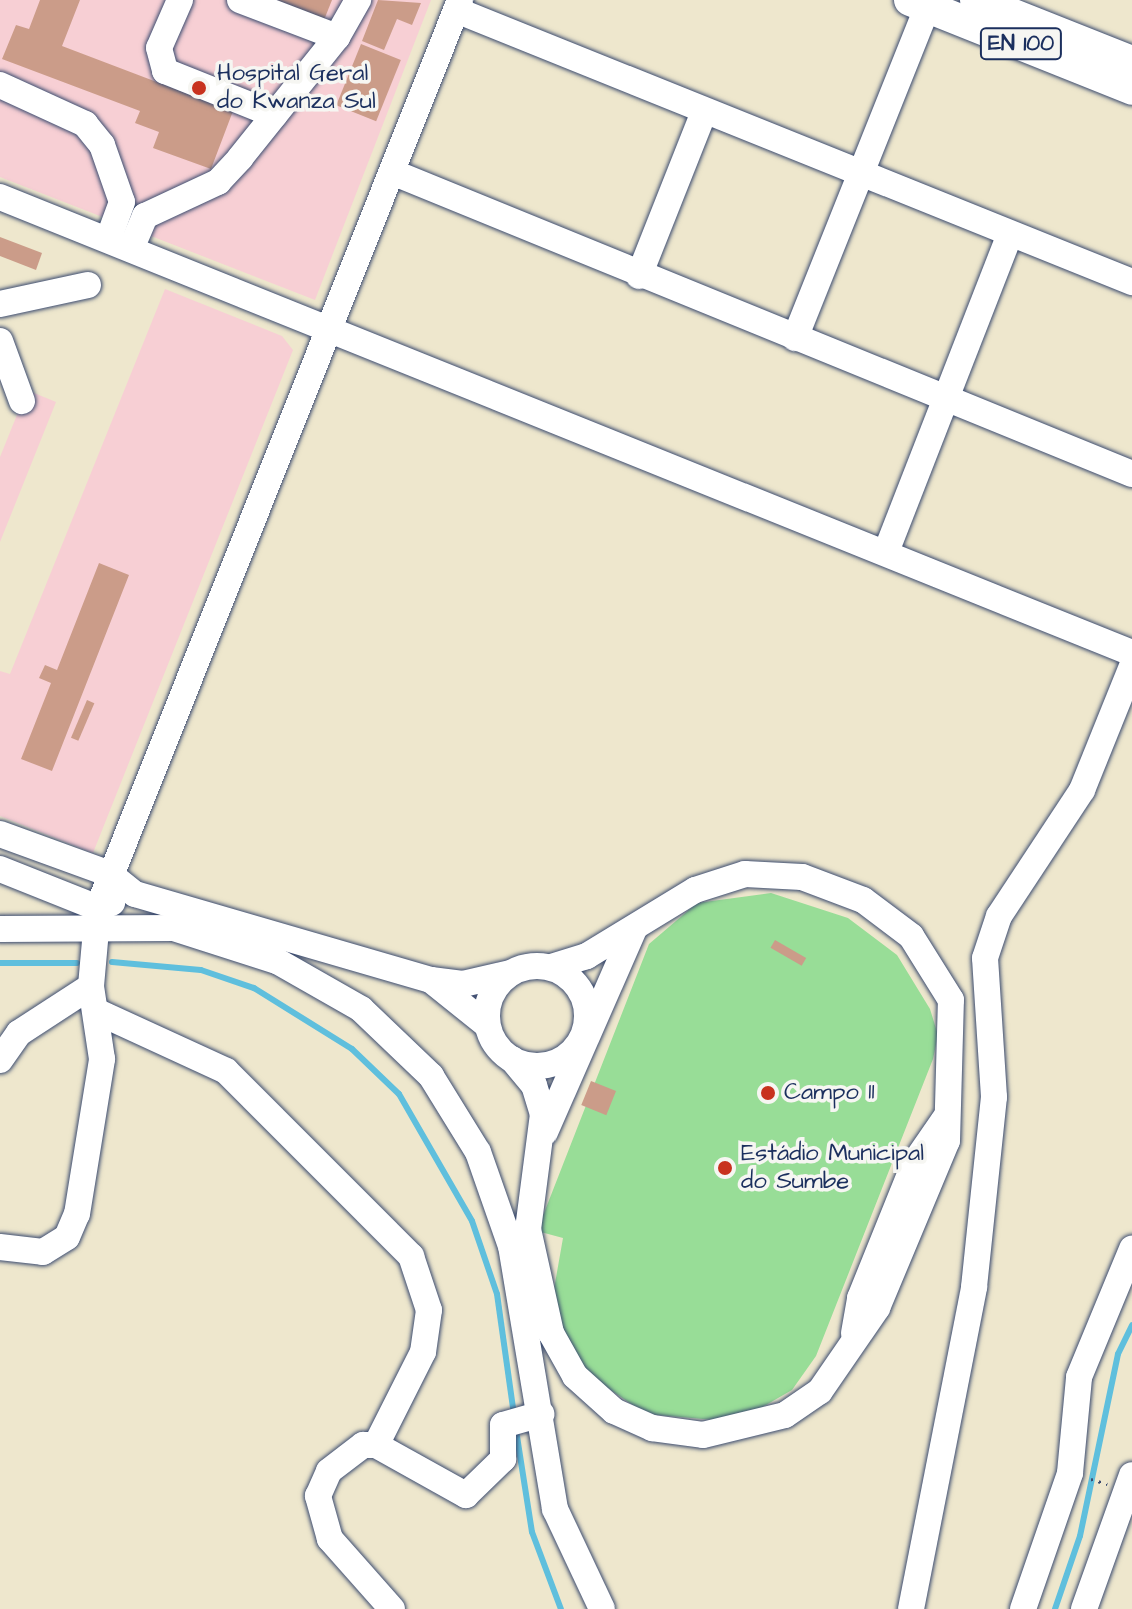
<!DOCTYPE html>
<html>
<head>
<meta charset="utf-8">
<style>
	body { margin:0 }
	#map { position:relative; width:1132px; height:1609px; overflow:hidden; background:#eee7cd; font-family:"Architects Daughter",sans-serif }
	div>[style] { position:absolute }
	.built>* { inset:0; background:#f7cfd4 }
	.green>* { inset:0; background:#98dd97 }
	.stream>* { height:6px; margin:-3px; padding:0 3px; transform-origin:3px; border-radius:3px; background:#5fbfdd }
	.building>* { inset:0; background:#cb9c89; transform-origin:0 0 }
	.path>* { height:3px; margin-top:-1.5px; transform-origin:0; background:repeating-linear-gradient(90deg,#3b4b6f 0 2px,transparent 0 8px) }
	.roads { filter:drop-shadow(0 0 2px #3b4b6f) drop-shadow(0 0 2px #3b4b6f) }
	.minor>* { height:26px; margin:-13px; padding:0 13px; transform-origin:13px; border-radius:13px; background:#fff }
	.minor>.ring { margin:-13px; padding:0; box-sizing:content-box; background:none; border:26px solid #fff; border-radius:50% }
	.major>* { height:32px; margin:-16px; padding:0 16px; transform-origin:16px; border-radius:16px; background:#fff }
	.dots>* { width:22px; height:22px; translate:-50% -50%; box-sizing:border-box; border:4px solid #f6f6f2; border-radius:50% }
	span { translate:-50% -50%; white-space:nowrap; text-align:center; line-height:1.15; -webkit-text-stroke:7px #f6f6f2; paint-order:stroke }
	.shield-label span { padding:2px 6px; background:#f6f6f2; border:2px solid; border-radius:6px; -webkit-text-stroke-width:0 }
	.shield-label { font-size:22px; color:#1b2f5e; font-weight:700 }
	.poi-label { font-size:24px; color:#1b2f5e }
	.left { translate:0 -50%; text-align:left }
</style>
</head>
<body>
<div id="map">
	<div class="built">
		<i style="clip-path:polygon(0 0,431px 0,315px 300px,0 177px)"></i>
		<i style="clip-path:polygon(165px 289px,282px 336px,293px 350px,93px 853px,0 816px,0 671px,10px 674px)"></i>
		<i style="clip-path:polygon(27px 390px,56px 402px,0 542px,0 457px)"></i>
	</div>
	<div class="green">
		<i style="clip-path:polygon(771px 893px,848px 918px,897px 955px,930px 1009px,938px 1035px,933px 1059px,816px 1356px,792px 1390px,754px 1412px,714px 1420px,646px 1414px,584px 1372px,564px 1333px,554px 1289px,563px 1238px,537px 1231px,649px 944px,697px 903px)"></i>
	</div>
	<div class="stream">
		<i style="left:112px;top:962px;width:89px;rotate:5.1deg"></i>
		<i style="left:201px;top:970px;width:56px;rotate:18.8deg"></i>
		<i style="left:254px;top:988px;width:115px;rotate:31.9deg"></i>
		<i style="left:352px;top:1049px;width:65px;rotate:43.8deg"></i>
		<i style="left:399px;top:1094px;width:146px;rotate:60.1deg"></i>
		<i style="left:472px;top:1221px;width:77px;rotate:71.1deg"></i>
		<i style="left:497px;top:1294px;width:122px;rotate:82deg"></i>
		<i style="left:0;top:963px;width:77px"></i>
		<i style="left:516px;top:1430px;width:103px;rotate:81.1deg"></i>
		<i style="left:532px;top:1532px;width:82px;rotate:69.4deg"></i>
		<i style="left:1055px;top:1609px;width:77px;rotate:-71.1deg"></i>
		<i style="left:1080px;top:1536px;width:186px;rotate:-78.2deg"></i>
		<i style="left:1118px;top:1354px;width:32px;rotate:-64deg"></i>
	</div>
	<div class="building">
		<i style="clip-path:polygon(40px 0,80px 0,62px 46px,233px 111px,211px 169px,153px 148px,159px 132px,135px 123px,140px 111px,2px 59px,16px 25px,29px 29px)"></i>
		<i style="clip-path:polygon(272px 0,332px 0,324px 20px)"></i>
		<i style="clip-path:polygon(378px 0,421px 3px,412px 25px,397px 19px,384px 50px,362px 41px)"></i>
		<i style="left:361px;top:44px;width:43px;height:66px;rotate:22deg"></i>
		<i style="clip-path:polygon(0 237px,42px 253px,36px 270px,0 256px)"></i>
		<i style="clip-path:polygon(99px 563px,129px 575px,52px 771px,21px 759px,51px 683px,39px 678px,45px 665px,57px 670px)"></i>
		<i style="left:87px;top:700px;width:8px;height:41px;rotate:23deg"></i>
		<i style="left:775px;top:940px;width:36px;height:9px;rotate:30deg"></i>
		<i style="left:591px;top:1081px;width:27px;height:26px;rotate:22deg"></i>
	</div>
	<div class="path">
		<i style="left:1091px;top:1479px;width:17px;rotate:17deg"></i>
	</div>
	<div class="roads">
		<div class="minor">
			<i style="left:180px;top:0;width:52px;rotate:113.6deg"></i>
			<i style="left:159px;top:48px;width:24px;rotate:75deg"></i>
			<i style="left:165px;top:71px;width:118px;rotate:21.8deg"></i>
			<i style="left:240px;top:0;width:104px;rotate:20.9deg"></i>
			<i style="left:456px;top:10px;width:729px;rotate:21.92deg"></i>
			<i style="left:0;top:85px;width:94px;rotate:24.6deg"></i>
			<i style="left:85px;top:124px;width:27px;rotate:51deg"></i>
			<i style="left:102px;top:145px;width:60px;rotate:70.7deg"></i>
			<i style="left:122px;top:202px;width:40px;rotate:110.2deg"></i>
			<i style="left:392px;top:172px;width:799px;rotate:22.2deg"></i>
			<i style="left:0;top:197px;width:1220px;rotate:21.94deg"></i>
			<i style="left:131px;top:249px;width:36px;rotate:-67deg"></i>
			<i style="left:145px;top:216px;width:81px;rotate:-25deg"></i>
			<i style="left:218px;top:182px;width:33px;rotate:-47deg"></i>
			<i style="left:240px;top:158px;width:155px;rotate:-51.3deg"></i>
			<i style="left:337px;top:37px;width:43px;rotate:-60.4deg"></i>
			<i style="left:639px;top:276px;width:174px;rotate:-68.4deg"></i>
			<i style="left:0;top:304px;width:90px;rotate:-12.2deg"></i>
			<i style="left:795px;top:338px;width:364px;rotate:-68.2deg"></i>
			<i style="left:0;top:341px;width:64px;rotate:69.9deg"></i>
			<i style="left:886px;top:552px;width:341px;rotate:-68.7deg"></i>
			<i style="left:0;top:834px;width:117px;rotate:20deg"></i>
			<i style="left:110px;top:874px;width:32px;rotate:39deg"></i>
			<i style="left:135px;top:894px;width:308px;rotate:16.2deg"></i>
			<i style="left:431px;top:980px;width:32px;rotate:7deg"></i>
			<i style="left:463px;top:984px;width:48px;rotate:-13.2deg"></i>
			<i style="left:0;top:869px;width:105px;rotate:21.7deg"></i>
			<i style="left:98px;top:908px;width:15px;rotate:-20deg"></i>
			<i style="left:0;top:929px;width:174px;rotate:-0.3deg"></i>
			<i style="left:174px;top:928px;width:108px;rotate:17.8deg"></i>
			<i style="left:277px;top:961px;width:97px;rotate:29.7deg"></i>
			<i style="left:361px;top:1009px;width:97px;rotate:43.7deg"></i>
			<i style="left:431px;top:1076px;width:89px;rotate:58.3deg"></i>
			<i style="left:478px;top:1152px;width:100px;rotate:70.7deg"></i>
			<i style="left:511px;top:1246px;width:267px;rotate:80.5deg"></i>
			<i style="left:555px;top:1509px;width:110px;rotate:64.8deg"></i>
			<i class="ring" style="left:487px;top:966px;width:74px;height:74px"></i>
			<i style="left:431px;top:980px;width:72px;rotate:38.8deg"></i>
			<i style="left:98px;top:1012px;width:141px;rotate:24.7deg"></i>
			<i style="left:226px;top:1071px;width:262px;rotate:45deg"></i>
			<i style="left:411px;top:1256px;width:57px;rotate:71.6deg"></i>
			<i style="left:429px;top:1310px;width:42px;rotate:98.1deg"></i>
			<i style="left:423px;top:1352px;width:104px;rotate:116.8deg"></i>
			<i style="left:512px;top:1059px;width:34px;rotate:50deg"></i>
			<i style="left:534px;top:1085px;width:30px;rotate:73deg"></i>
			<i style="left:543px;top:1114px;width:116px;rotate:97.4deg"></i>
			<i style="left:528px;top:1229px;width:107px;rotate:77.5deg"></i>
			<i style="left:551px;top:1333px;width:49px;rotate:60.8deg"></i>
			<i style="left:575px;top:1376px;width:52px;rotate:41.9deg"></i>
			<i style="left:614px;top:1411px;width:42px;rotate:24.1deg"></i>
			<i style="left:652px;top:1428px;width:51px;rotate:7.8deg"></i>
			<i style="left:703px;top:1435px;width:84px;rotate:-13.7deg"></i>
			<i style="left:785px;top:1415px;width:42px;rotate:-34.4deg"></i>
			<i style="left:820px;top:1391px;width:101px;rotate:-55.5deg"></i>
			<i style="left:877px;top:1308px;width:181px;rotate:-67.3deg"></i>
			<i style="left:947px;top:1141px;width:141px;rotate:-88.4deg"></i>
			<i style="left:951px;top:1000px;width:75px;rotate:-122deg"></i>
			<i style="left:911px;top:936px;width:60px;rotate:-143.1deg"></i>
			<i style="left:863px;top:900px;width:65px;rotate:-159.3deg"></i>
			<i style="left:802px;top:877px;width:57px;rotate:-177deg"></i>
			<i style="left:745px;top:874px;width:52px;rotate:162.3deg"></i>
			<i style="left:695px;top:890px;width:127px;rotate:148.6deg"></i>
			<i style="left:587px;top:956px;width:38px;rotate:163deg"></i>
			<i style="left:0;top:1060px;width:33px;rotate:-55deg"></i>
			<i style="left:19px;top:1033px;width:86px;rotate:-33.1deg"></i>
			<i style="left:545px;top:1132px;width:222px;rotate:-66.3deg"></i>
			<i style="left:0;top:1247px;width:43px;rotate:6.6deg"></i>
			<i style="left:43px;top:1252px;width:28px;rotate:-32deg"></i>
			<i style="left:67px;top:1237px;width:25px;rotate:-67deg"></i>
			<i style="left:77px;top:1214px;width:157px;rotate:-80.8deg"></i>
			<i style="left:102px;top:1059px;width:74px;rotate:-98.6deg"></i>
			<i style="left:91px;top:986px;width:78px;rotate:-84.9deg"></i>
			<i style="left:98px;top:908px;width:978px;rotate:-68.26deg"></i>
			<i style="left:854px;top:1333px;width:36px;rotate:-80deg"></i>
			<i style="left:860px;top:1298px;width:147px;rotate:-68deg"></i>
			<i style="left:915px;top:1162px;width:55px;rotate:-55.4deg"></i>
			<i style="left:392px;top:1609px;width:94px;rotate:-131.5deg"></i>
			<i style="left:330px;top:1539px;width:45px;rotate:-105.6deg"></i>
			<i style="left:318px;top:1496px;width:27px;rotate:-66deg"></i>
			<i style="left:329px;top:1471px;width:43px;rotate:-37.4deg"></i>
			<i style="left:363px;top:1445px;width:13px"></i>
			<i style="left:376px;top:1445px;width:103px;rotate:29.1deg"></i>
			<i style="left:466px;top:1495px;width:52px;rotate:-44.2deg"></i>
			<i style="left:503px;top:1459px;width:34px;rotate:-90deg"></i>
			<i style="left:503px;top:1425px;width:40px;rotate:-16deg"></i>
			<i style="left:911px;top:1609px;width:328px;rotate:-78.9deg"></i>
			<i style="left:974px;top:1287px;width:191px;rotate:-84deg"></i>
			<i style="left:994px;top:1097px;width:139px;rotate:-93.7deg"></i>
			<i style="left:985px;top:958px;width:44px;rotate:-71.6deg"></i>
			<i style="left:999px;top:916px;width:151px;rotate:-56.6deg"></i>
			<i style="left:1082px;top:790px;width:134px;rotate:-68deg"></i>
			<i style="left:1023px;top:1609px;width:144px;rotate:-70.9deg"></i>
			<i style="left:1070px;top:1473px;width:96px;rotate:-84.6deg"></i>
			<i style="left:1079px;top:1377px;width:139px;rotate:-67.5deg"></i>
			<i style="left:1084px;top:1609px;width:142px;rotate:-70.3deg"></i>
		</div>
		<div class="major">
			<i style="left:910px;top:0;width:239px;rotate:21.8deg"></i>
			<i style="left:976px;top:0;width:168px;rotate:21.7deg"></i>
		</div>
	</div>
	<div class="dots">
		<i style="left:199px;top:88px;background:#c8321e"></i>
		<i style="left:768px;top:1093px;background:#c8321e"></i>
		<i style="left:725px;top:1168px;background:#c8321e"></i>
	</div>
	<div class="shield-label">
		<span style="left:1021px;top:44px">EN 100</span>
	</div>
	<div class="poi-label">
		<span class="left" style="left:217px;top:88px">Hospital Geral<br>do Kwanza Sul</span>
		<span class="left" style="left:784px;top:1093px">Campo 11</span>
		<span class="left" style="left:741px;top:1168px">Estádio Municipal<br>do Sumbe</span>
	</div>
</div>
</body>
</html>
